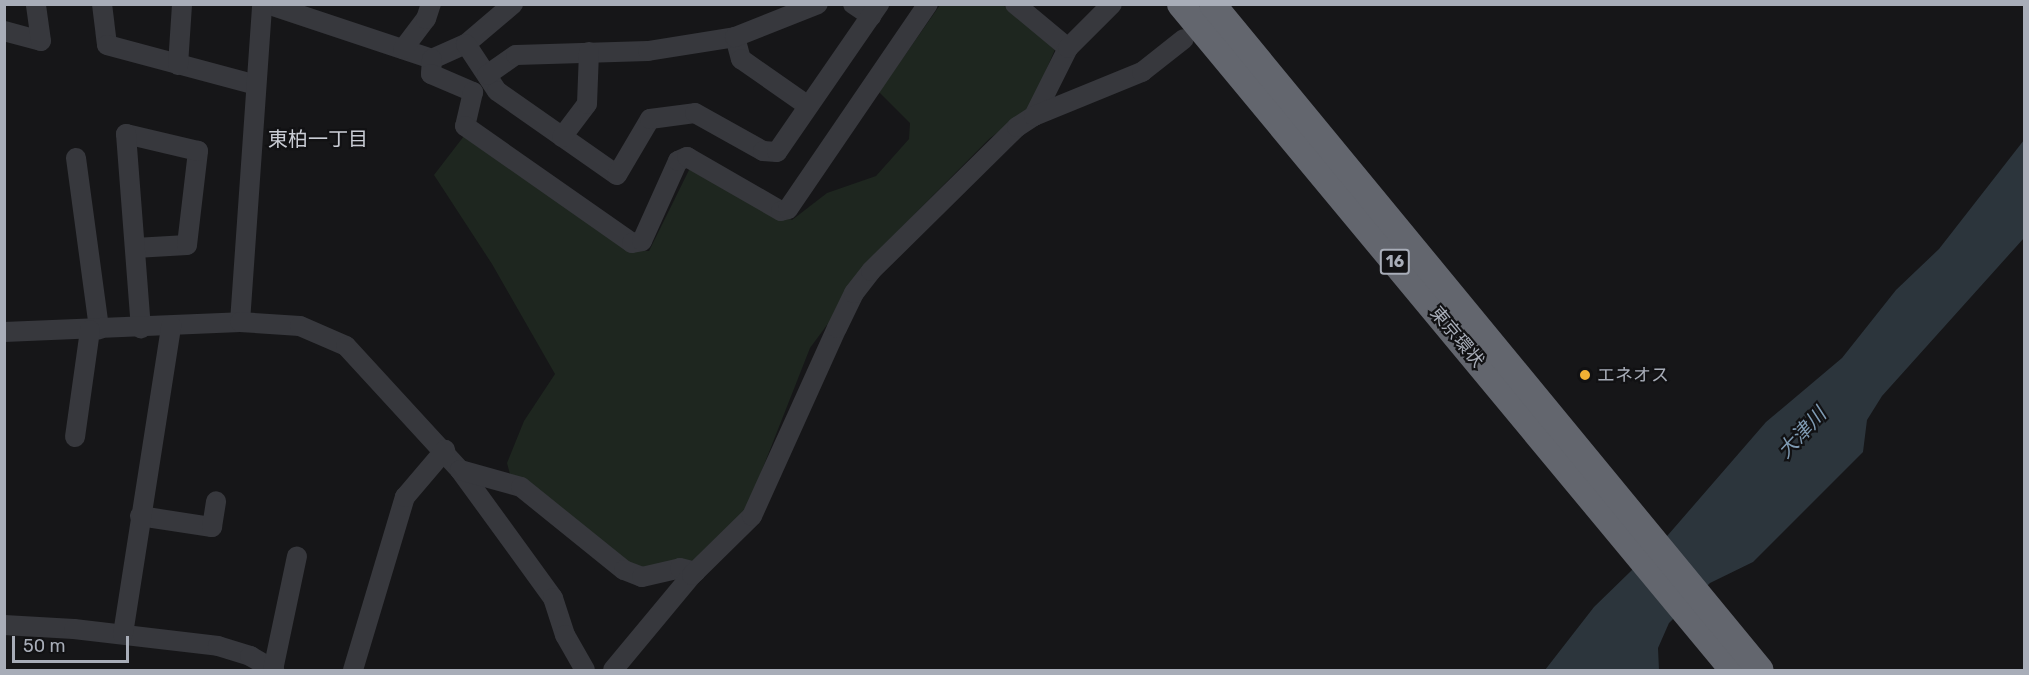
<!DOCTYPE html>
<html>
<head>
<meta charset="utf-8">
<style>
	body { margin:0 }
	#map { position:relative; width:2029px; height:675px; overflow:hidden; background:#161618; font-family:Rubik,"Noto Sans JP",sans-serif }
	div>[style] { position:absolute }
	.green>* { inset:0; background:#1e261f }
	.water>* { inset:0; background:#2c353c }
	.minor>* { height:20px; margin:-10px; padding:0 10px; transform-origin:10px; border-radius:10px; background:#37383d }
	.highway>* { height:27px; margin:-13.5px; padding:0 13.5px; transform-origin:13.5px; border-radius:13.5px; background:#63666e }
	.dots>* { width:16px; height:16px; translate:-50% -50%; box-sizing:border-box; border:3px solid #111113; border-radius:50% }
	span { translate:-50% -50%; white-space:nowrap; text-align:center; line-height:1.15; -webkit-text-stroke:4.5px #111113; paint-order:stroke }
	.shield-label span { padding:2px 4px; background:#111113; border:2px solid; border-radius:4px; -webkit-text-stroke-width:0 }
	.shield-label { font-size:16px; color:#a8adb8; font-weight:700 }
	.street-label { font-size:18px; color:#a8adb8 }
	.poi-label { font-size:18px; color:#a8adb8 }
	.left { translate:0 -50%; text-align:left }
	.neighbourhood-label { font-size:20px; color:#c9ccd4 }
	.water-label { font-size:20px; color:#7f9bb3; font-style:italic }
	.frame { position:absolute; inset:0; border:6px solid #a8adb8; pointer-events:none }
	.scale { position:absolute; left:12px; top:636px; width:117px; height:27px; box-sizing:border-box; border:3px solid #a8adb8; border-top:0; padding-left:8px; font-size:18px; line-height:21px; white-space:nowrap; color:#a8adb8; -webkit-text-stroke:4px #111113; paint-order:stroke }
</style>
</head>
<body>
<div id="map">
	<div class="green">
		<i style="clip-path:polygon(940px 5px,1003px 5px,1056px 47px,1030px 108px,989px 139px,891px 238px,810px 348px,747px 508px,693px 565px,646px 571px,602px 557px,515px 492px,507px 463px,524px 421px,555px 374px,492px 264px,434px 175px,464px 136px,634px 250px,649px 251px,690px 168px,792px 220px,827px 193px,876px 176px,909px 139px,910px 123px,879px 92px)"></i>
	</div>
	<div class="water">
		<i style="clip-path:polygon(2024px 140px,2024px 238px,1882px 396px,1867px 420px,1863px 452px,1753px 562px,1710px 583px,1669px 623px,1658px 648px,1659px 670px,1545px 670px,1594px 607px,1668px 535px,1766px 422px,1842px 358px,1896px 290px,1939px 249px)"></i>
	</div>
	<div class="minor">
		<i style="left:102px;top:4px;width:41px;rotate:83deg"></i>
		<i style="left:107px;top:45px;width:154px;rotate:15deg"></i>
		<i style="left:267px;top:4px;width:174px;rotate:18.4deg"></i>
		<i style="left:432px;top:59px;width:37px;rotate:-24deg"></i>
		<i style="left:466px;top:44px;width:62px;rotate:-40.4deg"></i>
		<i style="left:853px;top:4px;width:22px;rotate:34deg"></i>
		<i style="left:1015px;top:4px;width:69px;rotate:39.7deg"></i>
		<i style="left:4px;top:31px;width:38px;rotate:15deg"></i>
		<i style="left:41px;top:41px;width:37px;rotate:-98deg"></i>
		<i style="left:735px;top:37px;width:23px;rotate:75deg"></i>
		<i style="left:741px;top:59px;width:82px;rotate:35deg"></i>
		<i style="left:466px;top:44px;width:56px;rotate:56.6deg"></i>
		<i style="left:497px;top:91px;width:146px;rotate:35deg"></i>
		<i style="left:617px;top:175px;width:65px;rotate:-59.5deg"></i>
		<i style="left:650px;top:119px;width:45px;rotate:-7.6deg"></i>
		<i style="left:695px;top:113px;width:78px;rotate:29.2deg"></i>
		<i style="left:763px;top:151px;width:14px;rotate:4deg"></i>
		<i style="left:777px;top:152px;width:180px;rotate:-55.4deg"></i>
		<i style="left:403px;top:49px;width:38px;rotate:-53deg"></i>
		<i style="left:426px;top:19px;width:16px;rotate:-72deg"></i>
		<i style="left:432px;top:59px;width:15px;rotate:94deg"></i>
		<i style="left:431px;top:74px;width:46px;rotate:23.2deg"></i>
		<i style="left:473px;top:92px;width:35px;rotate:103deg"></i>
		<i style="left:465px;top:126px;width:204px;rotate:35deg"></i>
		<i style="left:632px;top:243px;width:10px;rotate:-11deg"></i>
		<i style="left:642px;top:241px;width:88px;rotate:-65.8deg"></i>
		<i style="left:678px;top:161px;width:10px;rotate:-24deg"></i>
		<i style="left:687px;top:157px;width:108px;rotate:29.9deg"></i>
		<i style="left:781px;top:211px;width:7px;rotate:-16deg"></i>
		<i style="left:788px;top:209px;width:248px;rotate:-55.7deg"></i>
		<i style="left:178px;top:65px;width:61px;rotate:-86.2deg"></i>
		<i style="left:487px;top:75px;width:35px;rotate:-35deg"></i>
		<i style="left:516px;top:55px;width:132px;rotate:-1.7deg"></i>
		<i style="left:648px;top:51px;width:88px;rotate:-9.1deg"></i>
		<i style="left:735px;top:37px;width:89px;rotate:-21.7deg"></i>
		<i style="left:1034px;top:116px;width:76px;rotate:-63.4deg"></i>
		<i style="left:1068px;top:48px;width:62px;rotate:-45deg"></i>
		<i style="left:562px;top:137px;width:41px;rotate:-52.9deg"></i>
		<i style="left:587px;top:104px;width:52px;rotate:-87.8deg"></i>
		<i style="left:76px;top:158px;width:173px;rotate:82.3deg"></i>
		<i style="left:135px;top:248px;width:52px;rotate:-3.3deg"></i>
		<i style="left:187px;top:245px;width:95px;rotate:-83.3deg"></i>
		<i style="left:198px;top:151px;width:74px;rotate:-166.7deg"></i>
		<i style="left:126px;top:134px;width:195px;rotate:85.6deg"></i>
		<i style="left:240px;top:322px;width:319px;rotate:-86deg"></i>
		<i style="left:4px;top:332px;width:236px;rotate:-2.4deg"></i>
		<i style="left:240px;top:322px;width:60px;rotate:3.8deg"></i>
		<i style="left:300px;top:326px;width:50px;rotate:23.5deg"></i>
		<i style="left:346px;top:346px;width:168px;rotate:47.4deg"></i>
		<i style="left:460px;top:470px;width:158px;rotate:54deg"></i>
		<i style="left:553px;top:598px;width:39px;rotate:72deg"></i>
		<i style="left:565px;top:635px;width:40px;rotate:60.3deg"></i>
		<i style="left:75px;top:437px;width:108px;rotate:-82deg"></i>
		<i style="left:460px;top:470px;width:63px;rotate:15.6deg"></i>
		<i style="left:521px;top:487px;width:132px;rotate:38.9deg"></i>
		<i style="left:624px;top:570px;width:19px;rotate:21deg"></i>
		<i style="left:642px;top:577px;width:39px;rotate:-13deg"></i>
		<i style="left:680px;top:568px;width:16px;rotate:14deg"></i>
		<i style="left:140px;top:516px;width:73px;rotate:8.7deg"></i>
		<i style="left:212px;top:527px;width:26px;rotate:-81deg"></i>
		<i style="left:4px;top:625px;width:70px;rotate:3.3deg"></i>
		<i style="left:74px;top:629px;width:145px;rotate:6.7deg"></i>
		<i style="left:218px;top:646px;width:34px;rotate:17deg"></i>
		<i style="left:250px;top:656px;width:28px;rotate:30deg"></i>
		<i style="left:123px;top:634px;width:312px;rotate:-81.1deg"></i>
		<i style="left:273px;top:670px;width:116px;rotate:-78.1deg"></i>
		<i style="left:353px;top:670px;width:181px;rotate:-73.3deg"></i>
		<i style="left:405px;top:497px;width:62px;rotate:-49.6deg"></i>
		<i style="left:613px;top:670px;width:124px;rotate:-50.3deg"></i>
		<i style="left:692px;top:575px;width:84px;rotate:-44.5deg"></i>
		<i style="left:752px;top:516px;width:206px;rotate:-65.7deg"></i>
		<i style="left:837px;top:328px;width:39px;rotate:-64deg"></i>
		<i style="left:854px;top:293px;width:28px;rotate:-52deg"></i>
		<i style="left:871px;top:271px;width:205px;rotate:-44.6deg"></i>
		<i style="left:1017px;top:127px;width:20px;rotate:-33deg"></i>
		<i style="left:1034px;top:116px;width:117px;rotate:-22.2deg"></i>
		<i style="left:1142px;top:72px;width:53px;rotate:-38.2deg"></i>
	</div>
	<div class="highway">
		<i style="left:1180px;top:4px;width:866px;rotate:50.3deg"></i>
		<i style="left:1212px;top:4px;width:862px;rotate:50.55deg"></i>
	</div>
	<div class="dots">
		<i style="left:1585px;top:375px;background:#f2b134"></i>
	</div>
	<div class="shield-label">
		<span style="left:1395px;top:262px">16</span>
	</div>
	<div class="street-label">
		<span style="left:1457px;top:337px;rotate:50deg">東京環状</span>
	</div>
	<div class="poi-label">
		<span class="left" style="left:1597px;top:375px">エネオス</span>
	</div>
	<div class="neighbourhood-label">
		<span style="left:318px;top:139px">東柏一丁目</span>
	</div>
	<div class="water-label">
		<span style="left:1802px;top:433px;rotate:-47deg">大津川</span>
	</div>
	<div class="frame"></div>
	<div class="scale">50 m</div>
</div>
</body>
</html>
